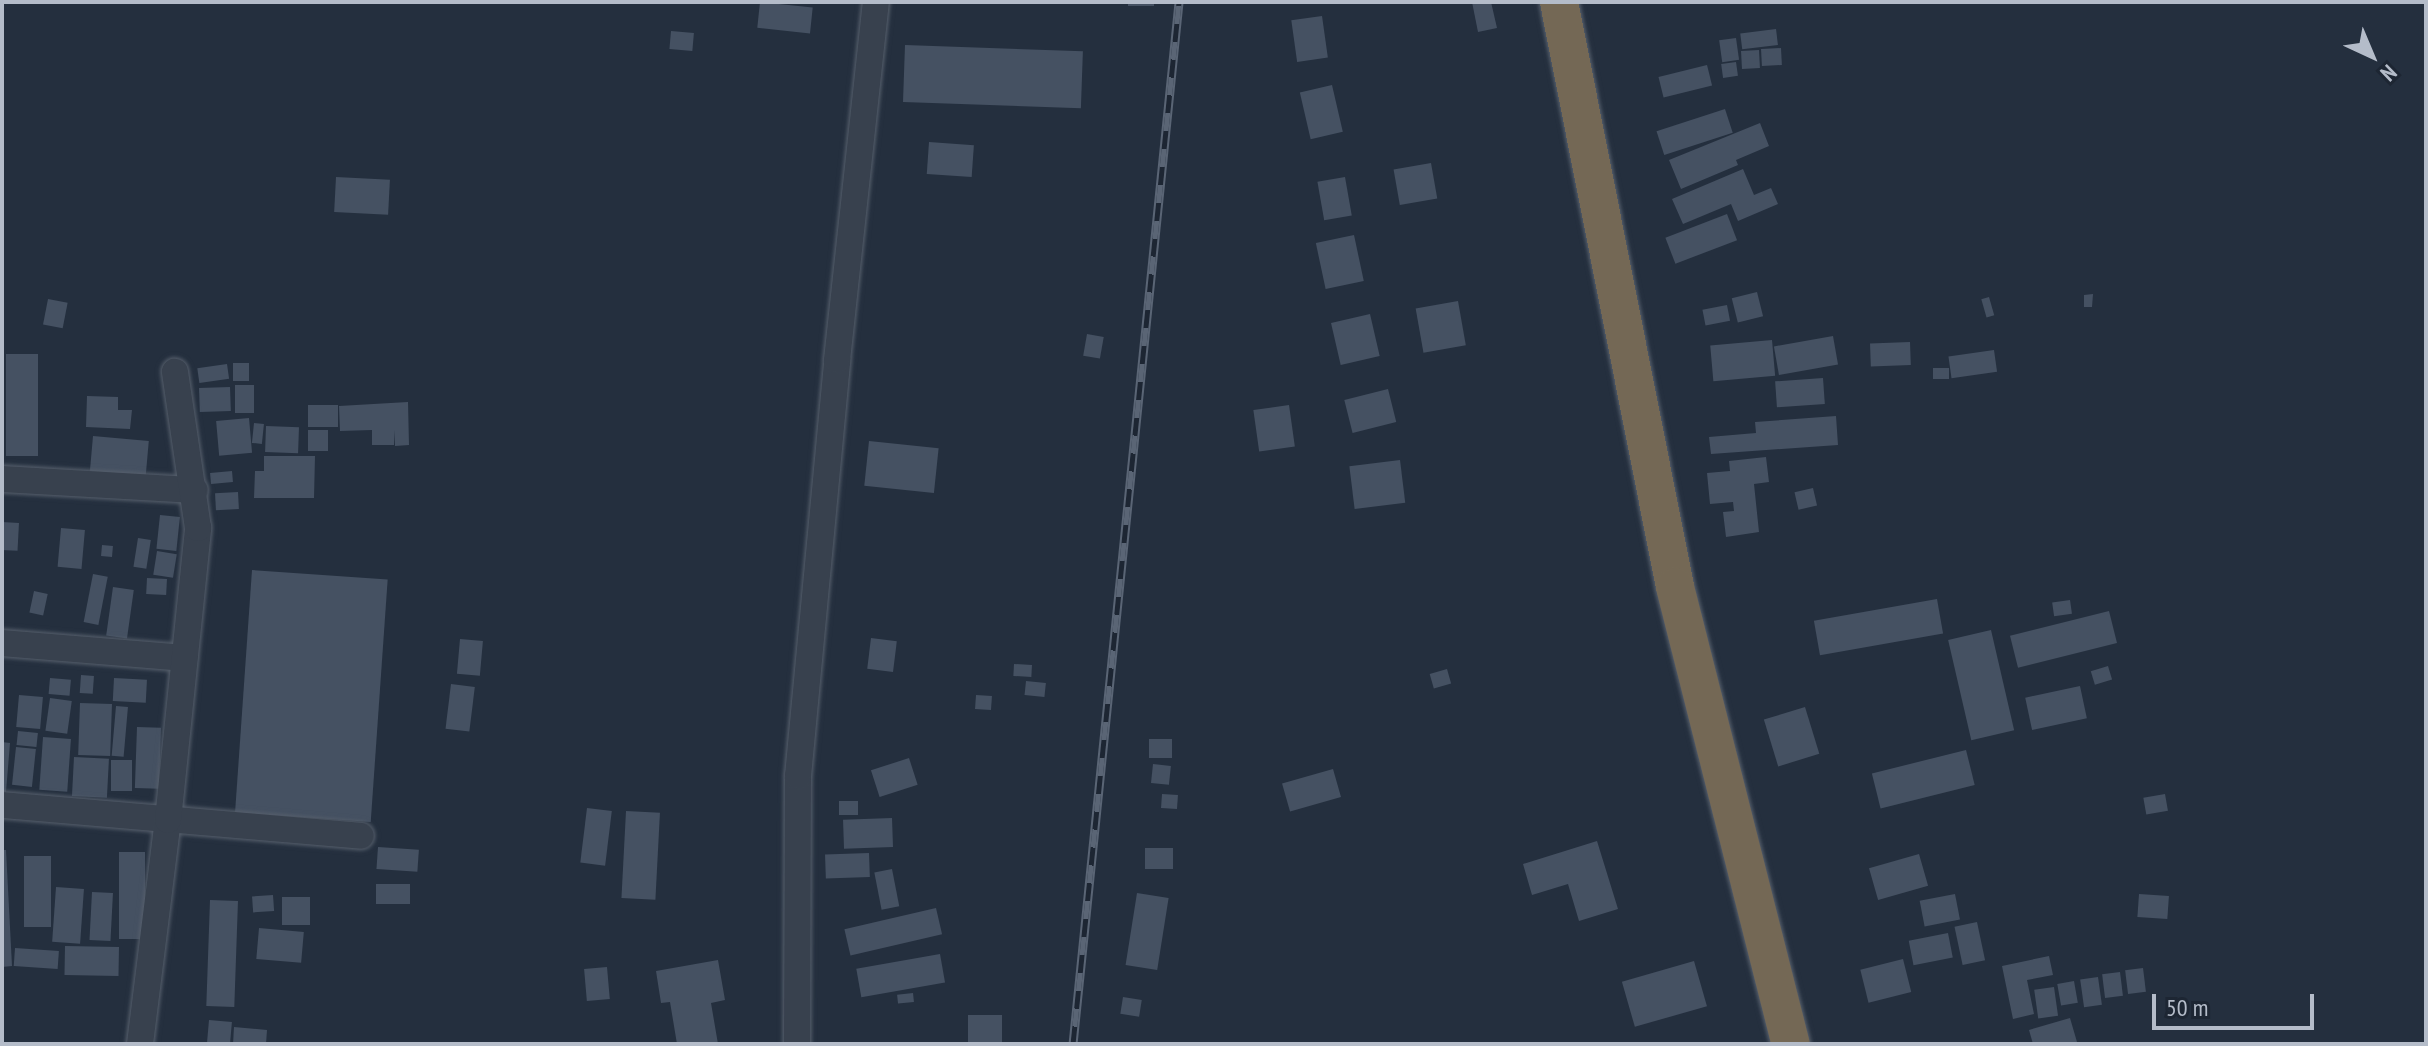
<!DOCTYPE html>
<html>
<head>
<meta charset="utf-8">
<style>
	body { margin:0 }
	#map { position:relative; width:2428px; height:1046px; overflow:hidden; background:#242f3e; font-family:"PT Sans Narrow",sans-serif }
	div>[style] { position:absolute }
	.building>* { inset:0; background:#455162; transform-origin:0 0 }
	.roads { filter:drop-shadow(0 0 2px #565f6c) drop-shadow(0 0 2px #565f6c) }
	.minor>* { height:26px; margin:-13px; padding:0 13px; transform-origin:13px; border-radius:13px; background:#38414e }
	.highway>* { height:38px; margin:-19px; padding:0 19px; transform-origin:19px; border-radius:19px; background:#746855 }
	.rail>* { height:9px; margin-top:-4.5px; transform-origin:0; background:repeating-linear-gradient(90deg,#1d2633 0 18px,#5a6575 0 36px); box-sizing:border-box; border-block:2px solid #5a6575 }
	span { translate:-50% -50%; white-space:nowrap; text-align:center; line-height:1.15; -webkit-text-stroke:8px #1d2633; paint-order:stroke }
	.frame { position:absolute; inset:0; border:4px solid #b4bcc9; pointer-events:none }
	.north { position:absolute; left:2332px; top:16px; width:80px; height:80px; -webkit-text-stroke:6px #1d2633; paint-order:stroke; rotate:136deg; font-size:22px; font-weight:700; line-height:32px; text-align:center; color:#b4bcc9 }
	.north::after { content:''; display:block; margin:auto; width:28px; height:36px; background:#b4bcc9; clip-path:polygon(50% 0,100% 100%,50% 72%,0 100%) }
	.scale { position:absolute; left:2152px; top:994px; width:162px; height:36px; box-sizing:border-box; border:4px solid #b4bcc9; border-top:0; padding-left:10px; font-size:24px; line-height:28px; white-space:nowrap; color:#b4bcc9; -webkit-text-stroke:6px #1d2633; paint-order:stroke }
</style>
</head>
<body>
<div id="map">
	<div class="building">
		<i style="left:760px;top:2px;width:53px;height:26px;rotate:6deg"></i>
		<i style="left:1128px;top:2px;width:26px;height:4px"></i>
		<i style="clip-path:polygon(1472px 2px,1491px 2px,1497px 28px,1478px 32px)"></i>
		<i style="left:1322px;top:16px;width:42px;height:31px;rotate:82deg"></i>
		<i style="left:1776px;top:29px;width:16px;height:36px;rotate:83deg"></i>
		<i style="left:671px;top:31px;width:23px;height:18px;rotate:5deg"></i>
		<i style="left:1736px;top:38px;width:22px;height:17px;rotate:82deg"></i>
		<i style="left:905px;top:45px;width:178px;height:57px;rotate:2deg"></i>
		<i style="left:1781px;top:48px;width:17px;height:20px;rotate:87deg"></i>
		<i style="left:1759px;top:50px;width:18px;height:18px;rotate:87deg"></i>
		<i style="left:1736px;top:62px;width:14px;height:15px;rotate:82deg"></i>
		<i style="left:1707px;top:65px;width:21px;height:50px;rotate:76deg"></i>
		<i style="left:1332px;top:85px;width:48px;height:33px;rotate:77deg"></i>
		<i style="left:1725px;top:109px;width:25px;height:72px;rotate:72deg"></i>
		<i style="clip-path:polygon(1760px 123px,1769px 146px,1736px 160px,1738px 165px,1681px 189px,1669px 160px)"></i>
		<i style="left:929px;top:142px;width:45px;height:32px;rotate:4deg"></i>
		<i style="left:1431px;top:163px;width:36px;height:38px;rotate:80deg"></i>
		<i style="clip-path:polygon(1743px 169px,1754px 195px,1771px 188px,1778px 204px,1738px 221px,1731px 204px,1683px 224px,1672px 199px)"></i>
		<i style="left:336px;top:177px;width:54px;height:35px;rotate:3deg"></i>
		<i style="left:1345px;top:177px;width:39px;height:28px;rotate:80deg"></i>
		<i style="left:1727px;top:214px;width:28px;height:66px;rotate:69deg"></i>
		<i style="left:1354px;top:235px;width:47px;height:39px;rotate:78deg"></i>
		<i style="left:1757px;top:292px;width:25px;height:26px;rotate:76deg"></i>
		<i style="clip-path:polygon(2093px 294px,2092px 307px,2084px 307px,2084px 295px)"></i>
		<i style="left:1989px;top:297px;width:19px;height:8px;rotate:74deg"></i>
		<i style="left:48px;top:299px;width:20px;height:26px;rotate:11deg"></i>
		<i style="left:1458px;top:301px;width:45px;height:43px;rotate:80deg"></i>
		<i style="left:1727px;top:305px;width:16px;height:25px;rotate:79deg"></i>
		<i style="left:1370px;top:314px;width:43px;height:40px;rotate:77deg"></i>
		<i style="left:1087px;top:334px;width:17px;height:22px;rotate:10deg"></i>
		<i style="left:1833px;top:336px;width:29px;height:60px;rotate:80deg"></i>
		<i style="left:1772px;top:340px;width:36px;height:62px;rotate:85deg"></i>
		<i style="left:1910px;top:342px;width:23px;height:40px;rotate:88deg"></i>
		<i style="left:1994px;top:350px;width:22px;height:46px;rotate:82deg"></i>
		<i style="left:6px;top:354px;width:32px;height:102px"></i>
		<i style="left:233px;top:363px;width:16px;height:18px"></i>
		<i style="left:227px;top:364px;width:15px;height:30px;rotate:82deg"></i>
		<i style="left:1949px;top:368px;width:11px;height:16px;rotate:90deg"></i>
		<i style="left:1823px;top:378px;width:26px;height:48px;rotate:86deg"></i>
		<i style="left:235px;top:385px;width:19px;height:28px"></i>
		<i style="left:230px;top:387px;width:24px;height:31px;rotate:88deg"></i>
		<i style="left:1388px;top:389px;width:34px;height:45px;rotate:76deg"></i>
		<i style="clip-path:polygon(87px 396px,118px 397px,118px 410px,132px 410px,130px 429px,86px 427px)"></i>
		<i style="clip-path:polygon(408px 402px,409px 445px,395px 446px,395px 430px,394px 445px,372px 445px,372px 430px,340px 431px,339px 406px)"></i>
		<i style="left:338px;top:405px;width:22px;height:30px;rotate:90deg"></i>
		<i style="left:1289px;top:405px;width:42px;height:36px;rotate:82deg"></i>
		<i style="clip-path:polygon(1836px 416px,1838px 445px,1711px 454px,1709px 437px,1756px 433px,1755px 422px)"></i>
		<i style="left:249px;top:418px;width:35px;height:33px;rotate:85deg"></i>
		<i style="left:254px;top:423px;width:10px;height:20px;rotate:6deg"></i>
		<i style="left:266px;top:426px;width:33px;height:26px;rotate:2deg"></i>
		<i style="left:308px;top:430px;width:20px;height:21px"></i>
		<i style="left:93px;top:436px;width:56px;height:35px;rotate:5deg"></i>
		<i style="left:869px;top:441px;width:70px;height:45px;rotate:6deg"></i>
		<i style="clip-path:polygon(264px 456px,315px 456px,314px 498px,254px 498px,255px 471px,264px 471px)"></i>
		<i style="clip-path:polygon(1766px 457px,1769px 482px,1754px 484px,1759px 532px,1726px 537px,1723px 512px,1734px 511px,1733px 502px,1710px 504px,1707px 473px,1730px 471px,1729px 461px)"></i>
		<i style="left:1400px;top:460px;width:43px;height:51px;rotate:83deg"></i>
		<i style="left:232px;top:471px;width:11px;height:22px;rotate:85deg"></i>
		<i style="left:1813px;top:488px;width:18px;height:19px;rotate:77deg"></i>
		<i style="left:238px;top:492px;width:17px;height:23px;rotate:87deg"></i>
		<i style="left:160px;top:515px;width:20px;height:34px;rotate:6deg"></i>
		<i style="left:2px;top:522px;width:17px;height:28px;rotate:3deg"></i>
		<i style="left:61px;top:528px;width:24px;height:39px;rotate:5deg"></i>
		<i style="left:138px;top:538px;width:13px;height:29px;rotate:9deg"></i>
		<i style="left:102px;top:545px;width:11px;height:11px;rotate:5deg"></i>
		<i style="left:157px;top:551px;width:20px;height:24px;rotate:9deg"></i>
		<i style="left:252px;top:570px;width:136px;height:243px;rotate:4deg"></i>
		<i style="left:93px;top:574px;width:15px;height:49px;rotate:11deg"></i>
		<i style="left:147px;top:578px;width:20px;height:16px;rotate:3deg"></i>
		<i style="left:113px;top:587px;width:21px;height:49px;rotate:8deg"></i>
		<i style="left:34px;top:591px;width:14px;height:22px;rotate:12deg"></i>
		<i style="left:1937px;top:599px;width:35px;height:125px;rotate:80deg"></i>
		<i style="left:2070px;top:600px;width:14px;height:18px;rotate:82deg"></i>
		<i style="left:2109px;top:611px;width:33px;height:102px;rotate:76deg"></i>
		<i style="left:1991px;top:630px;width:103px;height:44px;rotate:77deg"></i>
		<i style="left:871px;top:638px;width:26px;height:31px;rotate:7deg"></i>
		<i style="left:460px;top:639px;width:23px;height:35px;rotate:5deg"></i>
		<i style="left:1014px;top:664px;width:18px;height:12px;rotate:3deg"></i>
		<i style="left:2108px;top:666px;width:14px;height:18px;rotate:73deg"></i>
		<i style="left:1447px;top:669px;width:15px;height:18px;rotate:74deg"></i>
		<i style="left:81px;top:675px;width:13px;height:18px;rotate:4deg"></i>
		<i style="left:50px;top:678px;width:21px;height:16px;rotate:5deg"></i>
		<i style="left:114px;top:678px;width:33px;height:23px;rotate:3deg"></i>
		<i style="left:1026px;top:681px;width:20px;height:14px;rotate:6deg"></i>
		<i style="left:451px;top:684px;width:24px;height:45px;rotate:7deg"></i>
		<i style="left:2080px;top:686px;width:33px;height:56px;rotate:78deg"></i>
		<i style="left:19px;top:695px;width:24px;height:32px;rotate:5deg"></i>
		<i style="left:976px;top:695px;width:16px;height:14px;rotate:4deg"></i>
		<i style="left:50px;top:698px;width:22px;height:33px;rotate:8deg"></i>
		<i style="left:80px;top:703px;width:32px;height:52px;rotate:2deg"></i>
		<i style="left:116px;top:706px;width:12px;height:50px;rotate:5deg"></i>
		<i style="left:1805px;top:707px;width:49px;height:43px;rotate:73deg"></i>
		<i style="left:137px;top:727px;width:24px;height:61px;rotate:2deg"></i>
		<i style="left:18px;top:731px;width:20px;height:14px;rotate:6deg"></i>
		<i style="left:43px;top:737px;width:28px;height:53px;rotate:4deg"></i>
		<i style="left:1149px;top:739px;width:23px;height:19px"></i>
		<i style="clip-path:polygon(2px 742px,10px 743px,6px 792px,2px 791px)"></i>
		<i style="left:16px;top:747px;width:20px;height:38px;rotate:6deg"></i>
		<i style="left:1966px;top:750px;width:36px;height:97px;rotate:76deg"></i>
		<i style="left:74px;top:757px;width:35px;height:39px;rotate:3deg"></i>
		<i style="left:909px;top:758px;width:28px;height:40px;rotate:72deg"></i>
		<i style="left:111px;top:760px;width:21px;height:31px"></i>
		<i style="left:1153px;top:764px;width:18px;height:19px;rotate:6deg"></i>
		<i style="left:1333px;top:769px;width:29px;height:53px;rotate:74deg"></i>
		<i style="left:1162px;top:794px;width:16px;height:14px;rotate:4deg"></i>
		<i style="left:2165px;top:794px;width:17px;height:22px;rotate:80deg"></i>
		<i style="left:839px;top:801px;width:19px;height:14px"></i>
		<i style="left:587px;top:808px;width:25px;height:55px;rotate:7deg"></i>
		<i style="left:626px;top:811px;width:34px;height:87px;rotate:3deg"></i>
		<i style="left:892px;top:818px;width:29px;height:49px;rotate:88deg"></i>
		<i style="clip-path:polygon(1597px 841px,1618px 909px,1579px 921px,1568px 884px,1532px 895px,1523px 864px)"></i>
		<i style="left:378px;top:847px;width:41px;height:22px;rotate:4deg"></i>
		<i style="left:1145px;top:848px;width:28px;height:21px"></i>
		<i style="clip-path:polygon(2px 850px,6px 850px,12px 966px,2px 967px)"></i>
		<i style="left:119px;top:852px;width:26px;height:87px"></i>
		<i style="left:869px;top:853px;width:24px;height:44px;rotate:88deg"></i>
		<i style="left:1919px;top:854px;width:33px;height:52px;rotate:74deg"></i>
		<i style="left:24px;top:856px;width:27px;height:71px"></i>
		<i style="left:892px;top:869px;width:38px;height:18px;rotate:79deg"></i>
		<i style="left:376px;top:884px;width:34px;height:20px"></i>
		<i style="left:56px;top:887px;width:28px;height:55px;rotate:4deg"></i>
		<i style="left:92px;top:892px;width:21px;height:48px;rotate:3deg"></i>
		<i style="left:1137px;top:893px;width:32px;height:73px;rotate:9deg"></i>
		<i style="left:1955px;top:894px;width:26px;height:36px;rotate:79deg"></i>
		<i style="left:2139px;top:894px;width:30px;height:23px;rotate:4deg"></i>
		<i style="left:273px;top:895px;width:16px;height:21px;rotate:86deg"></i>
		<i style="left:282px;top:897px;width:28px;height:28px"></i>
		<i style="left:210px;top:900px;width:28px;height:106px;rotate:2deg"></i>
		<i style="left:936px;top:908px;width:27px;height:94px;rotate:77deg"></i>
		<i style="left:1977px;top:922px;width:39px;height:23px;rotate:78deg"></i>
		<i style="left:259px;top:928px;width:45px;height:31px;rotate:5deg"></i>
		<i style="left:1948px;top:933px;width:25px;height:40px;rotate:79deg"></i>
		<i style="left:65px;top:946px;width:54px;height:29px;rotate:1deg"></i>
		<i style="left:15px;top:948px;width:44px;height:18px;rotate:4deg"></i>
		<i style="left:940px;top:954px;width:29px;height:85px;rotate:80deg"></i>
		<i style="clip-path:polygon(2049px 956px,2053px 975px,2027px 980px,2034px 1014px,2013px 1019px,2002px 966px)"></i>
		<i style="left:1903px;top:959px;width:34px;height:44px;rotate:76deg"></i>
		<i style="clip-path:polygon(718px 960px,725px 1000px,711px 1003px,718px 1044px,677px 1044px,670px 1002px,661px 1003px,656px 971px)"></i>
		<i style="left:1694px;top:961px;width:47px;height:75px;rotate:74deg"></i>
		<i style="left:607px;top:967px;width:32px;height:23px;rotate:85deg"></i>
		<i style="left:2143px;top:968px;width:24px;height:18px;rotate:83deg"></i>
		<i style="left:2120px;top:972px;width:24px;height:18px;rotate:83deg"></i>
		<i style="left:2098px;top:977px;width:28px;height:18px;rotate:82deg"></i>
		<i style="left:2074px;top:981px;width:22px;height:17px;rotate:80deg"></i>
		<i style="left:2054px;top:987px;width:29px;height:20px;rotate:82deg"></i>
		<i style="left:913px;top:993px;width:9px;height:16px;rotate:84deg"></i>
		<i style="left:1123px;top:997px;width:19px;height:17px;rotate:9deg"></i>
		<i style="left:968px;top:1015px;width:34px;height:28px"></i>
		<i style="clip-path:polygon(2070px 1018px,2077px 1042px,2033px 1044px,2029px 1030px)"></i>
		<i style="left:209px;top:1020px;width:23px;height:24px;rotate:5deg"></i>
		<i style="clip-path:polygon(234px 1027px,267px 1030px,266px 1044px,233px 1044px)"></i>
	</div>
	<div class="roads">
		<div class="minor">
			<i style="left:2px;top:479px;width:193px;rotate:3.3deg"></i>
			<i style="left:2px;top:643px;width:183px;rotate:4.7deg"></i>
			<i style="left:2px;top:805px;width:360px;rotate:4.9deg"></i>
			<i style="left:140px;top:1044px;width:226px;rotate:-82.9deg"></i>
			<i style="left:168px;top:820px;width:294px;rotate:-84.1deg"></i>
			<i style="left:198px;top:528px;width:158px;rotate:-98.4deg"></i>
			<i style="left:797px;top:1044px;width:268px;rotate:-89.8deg"></i>
			<i style="left:798px;top:776px;width:418px;rotate:-84.6deg"></i>
			<i style="left:837px;top:360px;width:360px;rotate:-83.8deg"></i>
		</div>
		<div class="highway">
			<i style="left:1559px;top:2px;width:596px;rotate:78.78deg"></i>
			<i style="left:1675px;top:587px;width:471px;rotate:75.8deg"></i>
		</div>
	</div>
	<div class="rail">
		<i style="left:1073px;top:1044px;width:1047px;rotate:-84.19deg"></i>
	</div>
	<div class="frame"></div>
	<div class="north">N</div>
	<div class="scale">50 m</div>
</div>
</body>
</html>
